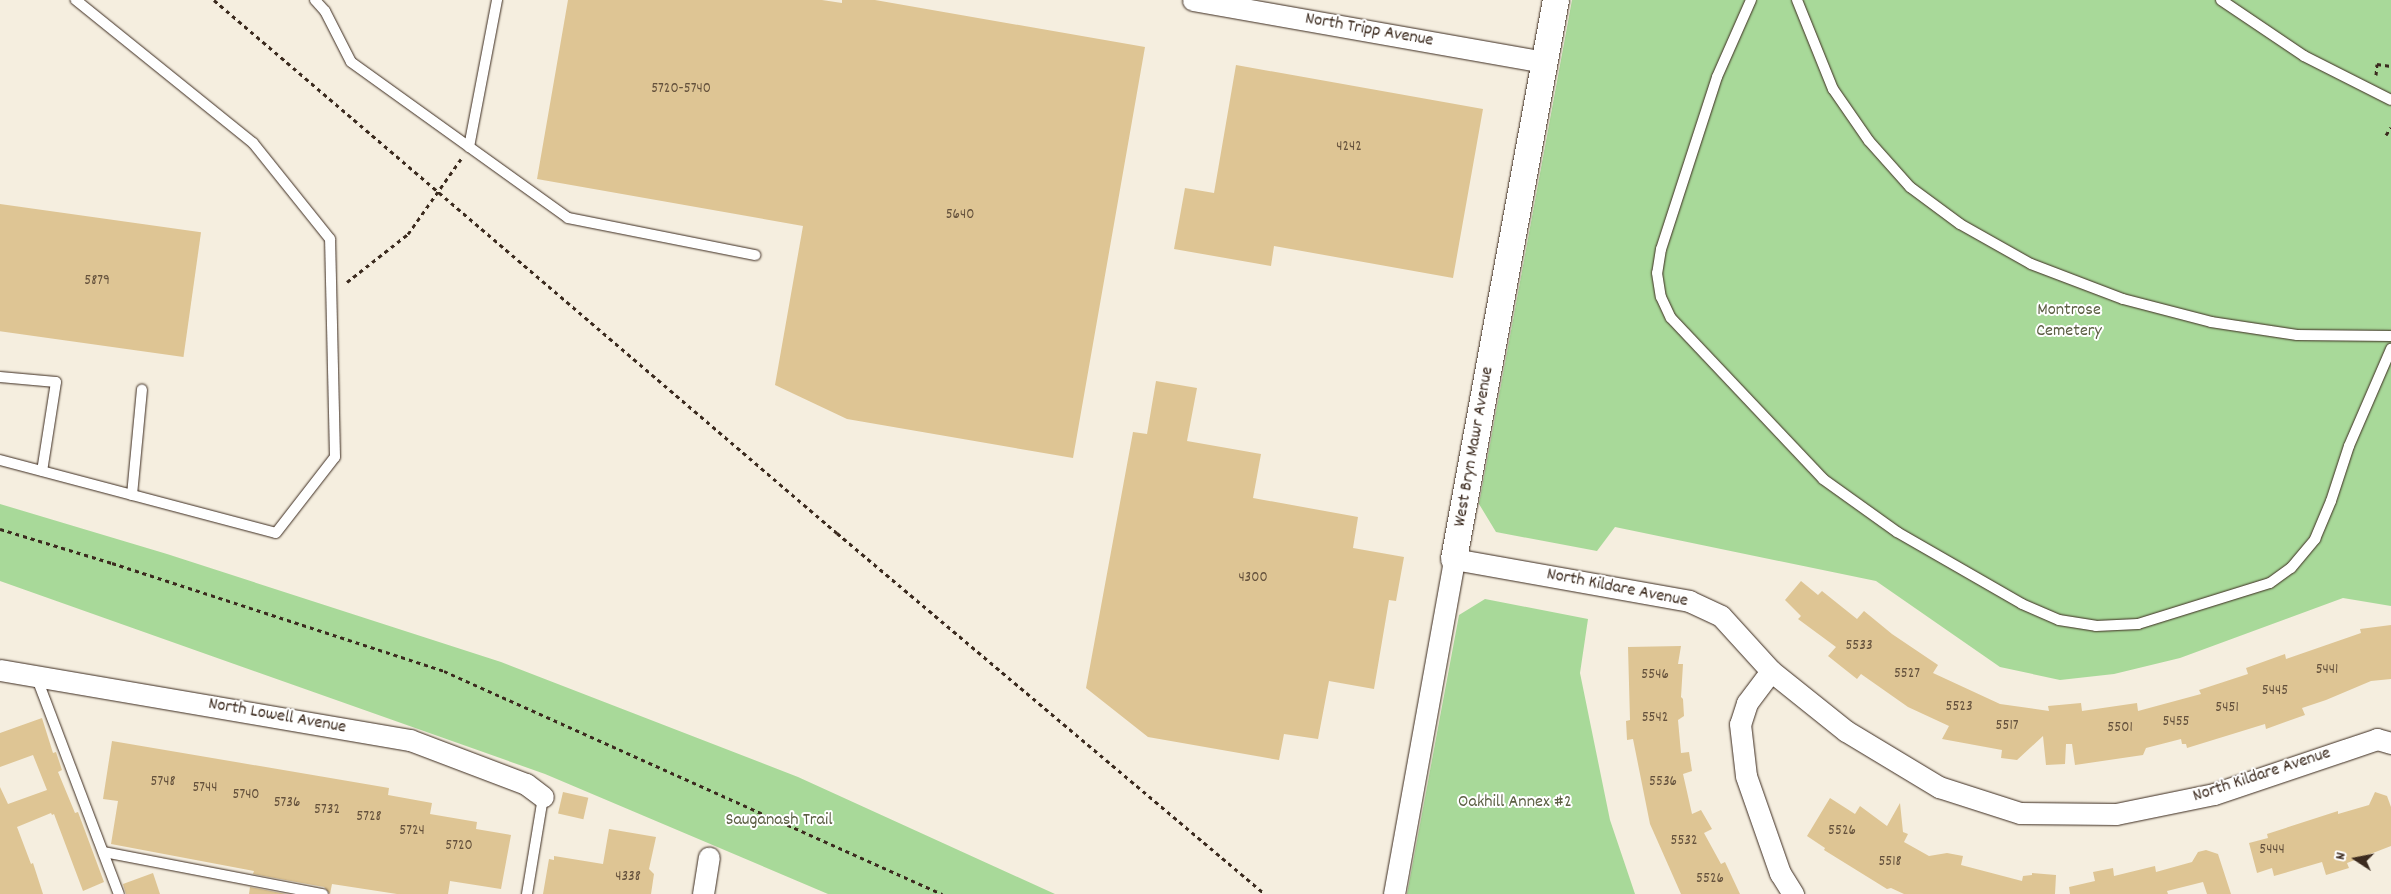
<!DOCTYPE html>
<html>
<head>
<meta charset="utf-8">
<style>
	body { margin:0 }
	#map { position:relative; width:2391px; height:894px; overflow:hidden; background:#f5eedf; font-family:Dekko,sans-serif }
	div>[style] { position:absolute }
	.green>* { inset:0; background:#a8d999 }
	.building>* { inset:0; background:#dec594; transform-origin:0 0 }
	.path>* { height:3px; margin-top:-1.5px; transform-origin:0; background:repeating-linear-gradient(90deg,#3b2a1e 0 4px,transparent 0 8px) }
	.roads { filter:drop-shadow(0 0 1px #3b2a1e) drop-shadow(0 0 1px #3b2a1e) }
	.service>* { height:10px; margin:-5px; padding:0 5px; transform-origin:5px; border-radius:5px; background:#fff }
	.minor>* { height:21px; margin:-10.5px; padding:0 10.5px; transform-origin:10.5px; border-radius:10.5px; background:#fff }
	.tertiary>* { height:26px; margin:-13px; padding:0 13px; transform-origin:13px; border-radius:13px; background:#fff }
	span { translate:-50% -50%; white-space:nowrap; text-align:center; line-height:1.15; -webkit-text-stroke:4px #fff; paint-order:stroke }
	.number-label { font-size:15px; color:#64513c }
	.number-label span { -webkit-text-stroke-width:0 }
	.street-label { font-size:18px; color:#3b2a1e }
	.park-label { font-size:18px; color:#5c5f43 }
	.north { position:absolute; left:2331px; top:834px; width:50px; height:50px; -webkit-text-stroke:4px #fff; paint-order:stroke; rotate:281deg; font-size:14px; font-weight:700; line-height:20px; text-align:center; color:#3b2a1e }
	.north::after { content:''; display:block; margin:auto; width:18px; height:22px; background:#3b2a1e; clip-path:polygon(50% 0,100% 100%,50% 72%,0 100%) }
</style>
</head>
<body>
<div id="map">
	<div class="green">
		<i style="clip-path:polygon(1572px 0,2391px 0,2391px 606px,2343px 598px,2180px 658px,2114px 674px,2060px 680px,2000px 667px,1876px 581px,1615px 527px,1597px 551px,1496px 532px,1479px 504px)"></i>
		<i style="clip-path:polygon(0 504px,167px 554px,501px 662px,798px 777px,1055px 894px,828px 894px,545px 774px,0 581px)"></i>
		<i style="clip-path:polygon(1485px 599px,1588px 619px,1580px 673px,1610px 820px,1635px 894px,1407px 894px,1459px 615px)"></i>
	</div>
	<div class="building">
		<i style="clip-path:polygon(568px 0,822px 0,842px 3px,842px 0,875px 0,1145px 47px,1073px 458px,847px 419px,775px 385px,803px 226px,537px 179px)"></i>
		<i style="clip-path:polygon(1236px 65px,1483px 109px,1453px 278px,1274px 246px,1271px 266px,1174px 249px,1185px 188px,1214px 193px)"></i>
		<i style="left:0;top:204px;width:203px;height:126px;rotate:8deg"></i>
		<i style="clip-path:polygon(1156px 381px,1197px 388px,1187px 441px,1261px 454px,1253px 498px,1358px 517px,1353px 548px,1404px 557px,1396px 601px,1389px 600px,1374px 689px,1329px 681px,1318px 739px,1284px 734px,1279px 760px,1148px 737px,1086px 688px,1133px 432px,1147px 434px)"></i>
		<i style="clip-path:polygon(1801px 581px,1818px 595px,1822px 591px,1857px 619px,1864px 611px,1892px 634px,1938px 665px,1933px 673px,2000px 704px,2049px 711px,2048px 706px,2081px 703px,2082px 711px,2137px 703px,2138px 711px,2201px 694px,2199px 690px,2248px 674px,2246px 668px,2285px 654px,2286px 659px,2361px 633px,2360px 629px,2391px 625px,2391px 679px,2371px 681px,2326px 700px,2302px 708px,2305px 715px,2266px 729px,2265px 724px,2187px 748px,2186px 744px,2182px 744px,2181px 739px,2146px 748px,2143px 755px,2075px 765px,2072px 744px,2066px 744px,2065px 764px,2046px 765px,2043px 736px,2017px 760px,2001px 758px,2002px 750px,1942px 739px,1949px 726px,1908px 707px,1861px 674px,1857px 679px,1828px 656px,1836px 647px,1798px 619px,1801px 616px,1785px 600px)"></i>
		<i style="clip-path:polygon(1681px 646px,1678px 664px,1683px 664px,1681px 697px,1683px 699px,1684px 716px,1678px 720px,1681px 753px,1689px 752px,1692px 771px,1683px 774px,1692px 814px,1701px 810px,1712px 829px,1704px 833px,1721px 864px,1725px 862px,1740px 894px,1681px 894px,1650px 824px,1633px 739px,1627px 740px,1626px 721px,1630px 720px,1628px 647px)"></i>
		<i style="clip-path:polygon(42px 718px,53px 753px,56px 752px,62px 770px,58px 772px,75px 813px,78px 812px,104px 882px,83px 891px,54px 814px,52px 815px,51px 813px,17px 827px,31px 864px,33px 863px,43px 894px,0 894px,0 787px,8px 804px,47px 790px,33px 755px,0 767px,0 733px)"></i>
		<i style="clip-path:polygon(112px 741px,389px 788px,388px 795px,432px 803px,430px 814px,477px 822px,476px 829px,511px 835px,501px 889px,450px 881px,448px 894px,397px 894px,332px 884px,330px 894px,324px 887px,253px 874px,254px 871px,111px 844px,118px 801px,103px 799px)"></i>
		<i style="left:563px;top:792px;width:26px;height:22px;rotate:13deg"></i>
		<i style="clip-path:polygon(2375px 792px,2387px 796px,2391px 807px,2391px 846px,2347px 863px,2349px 868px,2326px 875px,2322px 862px,2274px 876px,2272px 868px,2257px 873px,2249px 843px,2268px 838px,2267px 834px,2338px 811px,2338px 814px,2369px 805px)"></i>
		<i style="clip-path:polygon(1830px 798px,1855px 814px,1860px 806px,1887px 826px,1900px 803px,1903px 832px,1908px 834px,1904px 842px,1929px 856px,1947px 853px,1963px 856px,1961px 865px,2022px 881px,2023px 876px,2032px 875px,2032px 873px,2056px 875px,2055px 894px,1904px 894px,1891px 888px,1887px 889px,1824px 850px,1825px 848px,1807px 836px)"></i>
		<i style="clip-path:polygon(609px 829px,656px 837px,649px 869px,654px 874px,651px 894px,543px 894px,549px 859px,554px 860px,554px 856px,603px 864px)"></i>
		<i style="clip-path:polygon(2206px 850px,2218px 854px,2231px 894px,2207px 894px,2203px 882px,2167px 891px,2168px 894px,2070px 894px,2069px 887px,2095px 881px,2093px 872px,2113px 868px,2114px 876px,2155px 866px,2156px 872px,2192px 862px,2198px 852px)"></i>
		<i style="clip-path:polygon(153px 873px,160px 894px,126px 894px,123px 884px)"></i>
		<i style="clip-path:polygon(250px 887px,286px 894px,249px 894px)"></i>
	</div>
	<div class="path">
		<i style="left:214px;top:0;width:820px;rotate:40.55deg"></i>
		<i style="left:837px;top:533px;width:560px;rotate:40.15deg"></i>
		<i style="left:2376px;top:75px;width:11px;rotate:-85deg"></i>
		<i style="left:2377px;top:64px;width:14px;rotate:8deg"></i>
		<i style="left:2386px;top:135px;width:9px;rotate:-58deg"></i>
		<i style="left:347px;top:282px;width:78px;rotate:-38.2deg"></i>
		<i style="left:408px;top:234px;width:92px;rotate:-54.8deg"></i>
		<i style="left:0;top:529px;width:117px;rotate:16.9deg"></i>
		<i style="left:112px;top:563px;width:349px;rotate:18deg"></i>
		<i style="left:444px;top:671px;width:546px;rotate:24.12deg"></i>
	</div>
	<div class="roads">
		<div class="service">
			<i style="left:315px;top:0;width:15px;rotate:48deg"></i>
			<i style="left:325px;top:11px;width:57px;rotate:63deg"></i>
			<i style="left:351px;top:62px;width:267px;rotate:35.7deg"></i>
			<i style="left:568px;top:218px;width:191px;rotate:11.2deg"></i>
			<i style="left:1751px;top:0;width:84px;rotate:113.8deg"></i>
			<i style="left:1717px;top:77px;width:181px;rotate:108deg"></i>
			<i style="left:1661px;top:249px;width:24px;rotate:99deg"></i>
			<i style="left:1657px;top:273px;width:24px;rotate:81deg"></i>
			<i style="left:1661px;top:297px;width:23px;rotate:65deg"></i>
			<i style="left:1671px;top:318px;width:221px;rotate:46.6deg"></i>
			<i style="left:1823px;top:479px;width:91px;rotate:35.6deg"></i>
			<i style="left:1897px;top:532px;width:144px;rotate:29.9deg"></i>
			<i style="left:2022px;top:604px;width:40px;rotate:23.4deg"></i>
			<i style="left:2059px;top:620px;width:37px;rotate:9deg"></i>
			<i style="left:2096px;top:626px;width:42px;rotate:-2.7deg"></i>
			<i style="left:2138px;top:624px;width:138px;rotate:-17.3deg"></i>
			<i style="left:2270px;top:583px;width:26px;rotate:-36deg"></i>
			<i style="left:2291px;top:568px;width:38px;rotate:-50deg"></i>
			<i style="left:2315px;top:539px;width:41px;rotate:-67.2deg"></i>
			<i style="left:2331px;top:501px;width:58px;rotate:-71.9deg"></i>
			<i style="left:2349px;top:446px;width:106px;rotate:-66.6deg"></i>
			<i style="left:1797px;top:0;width:96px;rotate:68deg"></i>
			<i style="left:1833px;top:89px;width:63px;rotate:55.3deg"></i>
			<i style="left:1869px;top:141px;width:62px;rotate:48.3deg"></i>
			<i style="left:1910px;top:187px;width:62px;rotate:36.5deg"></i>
			<i style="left:1960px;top:224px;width:81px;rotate:29.4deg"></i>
			<i style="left:2031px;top:264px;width:98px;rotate:20.8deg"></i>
			<i style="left:2123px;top:299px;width:91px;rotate:14.6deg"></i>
			<i style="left:2211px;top:322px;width:87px;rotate:8.6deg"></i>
			<i style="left:2297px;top:335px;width:94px;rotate:0.6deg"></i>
			<i style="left:2221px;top:0;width:100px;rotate:34deg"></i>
			<i style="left:2304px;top:56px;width:97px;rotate:26.8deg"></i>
			<i style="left:469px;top:147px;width:150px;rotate:-79.2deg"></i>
			<i style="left:0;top:377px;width:56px;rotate:5.1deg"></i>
			<i style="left:56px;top:382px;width:90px;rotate:98.9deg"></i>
			<i style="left:0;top:460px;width:285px;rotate:14.8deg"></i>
			<i style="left:276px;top:533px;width:96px;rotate:-52.2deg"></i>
			<i style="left:335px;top:457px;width:218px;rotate:-91.3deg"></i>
			<i style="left:330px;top:239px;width:123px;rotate:-128.7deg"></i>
			<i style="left:253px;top:143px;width:228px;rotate:-141.1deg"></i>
			<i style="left:132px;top:495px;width:106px;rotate:-84.6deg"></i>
			<i style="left:36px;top:676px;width:233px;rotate:69.2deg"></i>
			<i style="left:104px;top:852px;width:223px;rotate:10.9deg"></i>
			<i style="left:527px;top:894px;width:98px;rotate:-80.6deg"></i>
		</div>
		<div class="minor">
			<i style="left:1193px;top:0;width:357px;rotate:10deg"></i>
			<i style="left:0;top:670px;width:416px;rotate:9.7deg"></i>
			<i style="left:410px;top:740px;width:124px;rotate:20.8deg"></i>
			<i style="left:526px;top:784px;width:21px;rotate:37deg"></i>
			<i style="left:1771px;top:671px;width:40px;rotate:127deg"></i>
			<i style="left:1747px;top:703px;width:22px;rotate:108deg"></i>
			<i style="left:1740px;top:724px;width:52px;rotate:83.4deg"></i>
			<i style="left:1746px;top:776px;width:103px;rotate:70.7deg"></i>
			<i style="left:1780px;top:873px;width:25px;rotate:58deg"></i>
			<i style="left:703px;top:894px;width:37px;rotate:-81deg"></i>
			<i style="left:1394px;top:894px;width:340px;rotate:-79.8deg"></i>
			<i style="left:1454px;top:559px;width:239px;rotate:10.1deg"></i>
			<i style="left:1689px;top:601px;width:35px;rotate:25deg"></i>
			<i style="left:1721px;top:616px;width:74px;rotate:47.7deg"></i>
			<i style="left:1771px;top:671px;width:96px;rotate:38.7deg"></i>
			<i style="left:1846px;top:731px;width:109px;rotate:31.1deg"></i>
			<i style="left:1939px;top:787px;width:85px;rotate:17.8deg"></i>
			<i style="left:2020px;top:813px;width:96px;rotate:0.6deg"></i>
			<i style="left:2116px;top:814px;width:100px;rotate:-11.5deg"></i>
			<i style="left:2214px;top:794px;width:172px;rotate:-18.6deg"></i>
			<i style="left:2377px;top:739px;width:15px;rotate:16deg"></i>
		</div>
		<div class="tertiary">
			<i style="left:1454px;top:559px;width:568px;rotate:-79.66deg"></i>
		</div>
	</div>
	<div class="number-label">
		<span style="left:681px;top:90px">5720-5740</span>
		<span style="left:1349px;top:148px">4242</span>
		<span style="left:960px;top:216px">5640</span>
		<span style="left:97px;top:282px">5879</span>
		<span style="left:1253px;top:579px">4300</span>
		<span style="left:1859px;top:647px">5533</span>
		<span style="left:2327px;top:671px">5441</span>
		<span style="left:1907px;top:675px">5527</span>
		<span style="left:1655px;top:676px">5546</span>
		<span style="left:2275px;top:692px">5445</span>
		<span style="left:1959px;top:708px">5523</span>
		<span style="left:2227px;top:709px">5451</span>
		<span style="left:1655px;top:719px">5542</span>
		<span style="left:2176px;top:723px">5455</span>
		<span style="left:2007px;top:727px">5517</span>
		<span style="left:2120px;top:729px">5501</span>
		<span style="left:163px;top:783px">5748</span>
		<span style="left:1663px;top:783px">5536</span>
		<span style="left:205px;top:789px">5744</span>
		<span style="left:246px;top:796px">5740</span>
		<span style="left:287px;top:804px">5736</span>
		<span style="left:327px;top:811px">5732</span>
		<span style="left:369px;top:818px">5728</span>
		<span style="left:412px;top:832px">5724</span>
		<span style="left:1842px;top:832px">5526</span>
		<span style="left:1684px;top:842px">5532</span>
		<span style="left:459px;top:847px">5720</span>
		<span style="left:2272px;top:851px">5444</span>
		<span style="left:1890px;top:863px">5518</span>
		<span style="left:628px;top:878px">4338</span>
		<span style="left:1710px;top:880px">5526</span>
	</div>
	<div class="street-label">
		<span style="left:1369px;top:31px;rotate:10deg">North Tripp Avenue</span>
		<span style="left:1475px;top:447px;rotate:-80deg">West Bryn Mawr Avenue</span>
		<span style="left:1617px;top:589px;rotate:11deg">North Kildare Avenue</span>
		<span style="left:277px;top:717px;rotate:10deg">North Lowell Avenue</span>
		<span style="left:2262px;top:776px;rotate:-18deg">North Kildare Avenue</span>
	</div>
	<div class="park-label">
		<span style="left:2069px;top:322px">Montrose<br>Cemetery</span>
		<span style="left:1515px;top:803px">Oakhill Annex #2</span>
		<span style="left:779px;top:821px">Sauganash Trail</span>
	</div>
	<div class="north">N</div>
</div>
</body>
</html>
